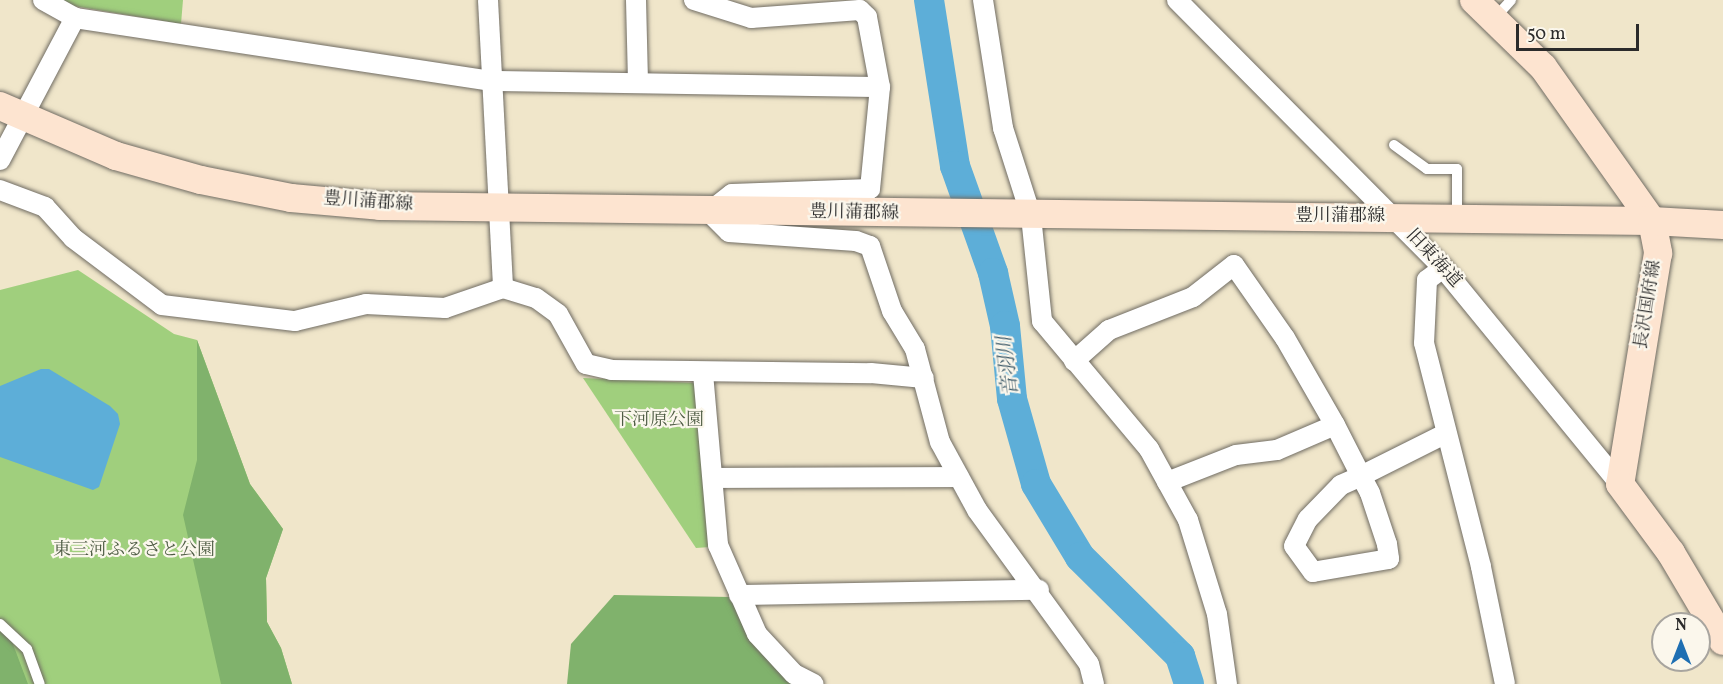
<!DOCTYPE html>
<html>
<head>
<meta charset="utf-8">
<style>
	body { margin:0 }
	#map { position:relative; width:1723px; height:684px; overflow:hidden; background:#f0e6ca; font-family:Vollkorn,"Noto Serif JP",serif }
	div>[style] { position:absolute }
	.green>* { inset:0; background:#a0cf7d }
	.forest>* { inset:0; background:#80b26c }
	.water>* { inset:0; background:#5daed8 }
	.river>* { height:30px; margin:-15px; padding:0 15px; transform-origin:15px; border-radius:15px; background:#5daed8 }
	.roads { filter:drop-shadow(0 0 2px #706c63) drop-shadow(0 0 2px #706c63) }
	.service>* { height:10px; margin:-5px; padding:0 5px; transform-origin:5px; border-radius:5px; background:#fff }
	.minor>* { height:20px; margin:-10px; padding:0 10px; transform-origin:10px; border-radius:10px; background:#fff }
	.secondary>* { height:28px; margin:-14px; padding:0 14px; transform-origin:14px; border-radius:14px; background:#fde4d0 }
	span { translate:-50% -50%; white-space:nowrap; text-align:center; line-height:1.15; -webkit-text-stroke:4.5px #fbf7ec; paint-order:stroke }
	.street-label { font-size:18px; color:#2b2b2b }
	.park-label { font-size:18px; color:#4e5c44 }
	.water-label { font-size:20px; color:#3c5968; font-style:italic }
	.north { position:absolute; left:1651px; top:612px; width:60px; height:60px; box-sizing:border-box; background:#fbf7ec; border:2px solid #a8a59f; border-radius:50%; rotate:0deg; font-size:16px; font-weight:700; line-height:24px; text-align:center; color:#2b2b2b }
	.north::after { content:''; display:block; margin:auto; width:21px; height:27px; background:#1f6fb2; clip-path:polygon(50% 0,100% 100%,50% 72%,0 100%) }
	.scale { position:absolute; left:1516px; top:24px; width:123px; height:27px; box-sizing:border-box; border:3px solid #2b2b2b; border-top:0; padding-left:8px; font-size:18px; line-height:21px; white-space:nowrap; color:#2b2b2b; -webkit-text-stroke:4px #fbf7ec; paint-order:stroke }
</style>
</head>
<body>
<div id="map">
	<div class="green">
		<i style="clip-path:polygon(63px 0,183px 0,181px 24px,74px 6px)"></i>
		<i style="clip-path:polygon(78px 270px,174px 334px,197px 340px,250px 484px,283px 529px,266px 578px,267px 622px,281px 648px,292px 684px,0 684px,0 290px)"></i>
		<i style="clip-path:polygon(583px 378px,696px 383px,710px 547px,696px 548px)"></i>
	</div>
	<div class="forest">
		<i style="clip-path:polygon(197px 340px,250px 484px,283px 529px,266px 578px,267px 622px,281px 648px,292px 684px,221px 684px,183px 515px,197px 460px)"></i>
		<i style="clip-path:polygon(614px 595px,731px 597px,798px 684px,567px 684px,571px 644px)"></i>
		<i style="clip-path:polygon(0 631px,11px 639px,28px 684px,0 684px)"></i>
	</div>
	<div class="water">
		<i style="clip-path:polygon(41px 369px,49px 369px,110px 406px,118px 414px,120px 424px,99px 487px,93px 490px,0 457px,0 386px)"></i>
	</div>
	<div class="river">
		<i style="left:929px;top:0;width:168px;rotate:81.1deg"></i>
		<i style="left:955px;top:166px;width:114px;rotate:70.4deg"></i>
		<i style="left:993px;top:273px;width:54px;rotate:77.2deg"></i>
		<i style="left:1005px;top:326px;width:73px;rotate:84.5deg"></i>
		<i style="left:1012px;top:399px;width:88px;rotate:74.2deg"></i>
		<i style="left:1036px;top:484px;width:85px;rotate:58.9deg"></i>
		<i style="left:1080px;top:557px;width:141px;rotate:44.7deg"></i>
		<i style="left:1180px;top:656px;width:29px;rotate:72deg"></i>
	</div>
	<div class="roads">
		<div class="service">
			<i style="left:1495px;top:18px;width:24px;rotate:-48deg"></i>
			<i style="left:1394px;top:145px;width:41px;rotate:36deg"></i>
			<i style="left:1427px;top:169px;width:30px"></i>
			<i style="left:1457px;top:169px;width:49px;rotate:90deg"></i>
			<i style="left:0;top:624px;width:37px;rotate:43deg"></i>
			<i style="left:27px;top:649px;width:37px;rotate:70deg"></i>
		</div>
		<div class="minor">
			<i style="left:43px;top:0;width:37px;rotate:29deg"></i>
			<i style="left:75px;top:18px;width:422px;rotate:8.6deg"></i>
			<i style="left:492px;top:81px;width:388px;rotate:0.9deg"></i>
			<i style="left:880px;top:87px;width:102px;rotate:95.6deg"></i>
			<i style="left:870px;top:189px;width:138px;rotate:177.9deg"></i>
			<i style="left:732px;top:194px;width:29px;rotate:142deg"></i>
			<i style="left:709px;top:212px;width:28px;rotate:45deg"></i>
			<i style="left:729px;top:232px;width:127px;rotate:4.1deg"></i>
			<i style="left:856px;top:241px;width:15px;rotate:20deg"></i>
			<i style="left:870px;top:246px;width:69px;rotate:71.3deg"></i>
			<i style="left:892px;top:311px;width:44px;rotate:58.8deg"></i>
			<i style="left:915px;top:349px;width:96px;rotate:75deg"></i>
			<i style="left:940px;top:442px;width:77px;rotate:61.4deg"></i>
			<i style="left:977px;top:510px;width:190px;rotate:54deg"></i>
			<i style="left:1089px;top:664px;width:21px;rotate:76deg"></i>
			<i style="left:488px;top:0;width:288px;rotate:87deg"></i>
			<i style="left:636px;top:0;width:82px;rotate:88.6deg"></i>
			<i style="left:694px;top:0;width:60px;rotate:17.5deg"></i>
			<i style="left:751px;top:18px;width:109px;rotate:-4.2deg"></i>
			<i style="left:860px;top:10px;width:10px;rotate:45deg"></i>
			<i style="left:867px;top:17px;width:71px;rotate:79.5deg"></i>
			<i style="left:983px;top:0;width:130px;rotate:81.1deg"></i>
			<i style="left:1003px;top:128px;width:92px;rotate:72.3deg"></i>
			<i style="left:1031px;top:216px;width:106px;rotate:84deg"></i>
			<i style="left:1042px;top:321px;width:167px;rotate:50.1deg"></i>
			<i style="left:1149px;top:449px;width:81px;rotate:61.2deg"></i>
			<i style="left:1188px;top:520px;width:98px;rotate:72.9deg"></i>
			<i style="left:1217px;top:614px;width:71px;rotate:81.9deg"></i>
			<i style="left:1177px;top:0;width:378px;rotate:45.2deg"></i>
			<i style="left:1443px;top:268px;width:279px;rotate:50.7deg"></i>
			<i style="left:0;top:160px;width:161px;rotate:-62.2deg"></i>
			<i style="left:0;top:190px;width:48px;rotate:20.7deg"></i>
			<i style="left:45px;top:207px;width:42px;rotate:47.9deg"></i>
			<i style="left:73px;top:238px;width:111px;rotate:37deg"></i>
			<i style="left:162px;top:305px;width:134px;rotate:6.9deg"></i>
			<i style="left:295px;top:321px;width:73px;rotate:-13.5deg"></i>
			<i style="left:366px;top:304px;width:79px;rotate:2.9deg"></i>
			<i style="left:445px;top:308px;width:61px;rotate:-19deg"></i>
			<i style="left:503px;top:288px;width:34px;rotate:17deg"></i>
			<i style="left:536px;top:298px;width:27px;rotate:36deg"></i>
			<i style="left:558px;top:314px;width:57px;rotate:60.8deg"></i>
			<i style="left:586px;top:364px;width:26px;rotate:13deg"></i>
			<i style="left:611px;top:370px;width:260px;rotate:0.7deg"></i>
			<i style="left:871px;top:373px;width:53px;rotate:5.4deg"></i>
			<i style="left:1443px;top:268px;width:20px;rotate:143deg"></i>
			<i style="left:1427px;top:280px;width:63px;rotate:92.7deg"></i>
			<i style="left:1424px;top:343px;width:231px;rotate:75.7deg"></i>
			<i style="left:1481px;top:567px;width:119px;rotate:78.4deg"></i>
			<i style="left:1074px;top:361px;width:47px;rotate:-41.5deg"></i>
			<i style="left:1109px;top:330px;width:90px;rotate:-21.4deg"></i>
			<i style="left:1193px;top:297px;width:52px;rotate:-38deg"></i>
			<i style="left:1234px;top:265px;width:89px;rotate:55.1deg"></i>
			<i style="left:1285px;top:338px;width:100px;rotate:60.1deg"></i>
			<i style="left:1335px;top:425px;width:57px;rotate:63deg"></i>
			<i style="left:1361px;top:476px;width:19px;rotate:62deg"></i>
			<i style="left:1370px;top:493px;width:54px;rotate:71.6deg"></i>
			<i style="left:1387px;top:544px;width:15px;rotate:82deg"></i>
			<i style="left:1389px;top:559px;width:77px;rotate:170.3deg"></i>
			<i style="left:1313px;top:572px;width:32px;rotate:-126deg"></i>
			<i style="left:1294px;top:546px;width:30px;rotate:-63deg"></i>
			<i style="left:1308px;top:519px;width:47px;rotate:-45.9deg"></i>
			<i style="left:1341px;top:485px;width:22px;rotate:-24deg"></i>
			<i style="left:1361px;top:476px;width:94px;rotate:-26.6deg"></i>
			<i style="left:703px;top:373px;width:173px;rotate:85deg"></i>
			<i style="left:718px;top:545px;width:97px;rotate:66.3deg"></i>
			<i style="left:757px;top:634px;width:54px;rotate:47.2deg"></i>
			<i style="left:794px;top:674px;width:22px;rotate:27deg"></i>
			<i style="left:713px;top:478px;width:246px;rotate:-0.2deg"></i>
			<i style="left:1167px;top:482px;width:74px;rotate:-21.4deg"></i>
			<i style="left:1236px;top:455px;width:41px;rotate:-7deg"></i>
			<i style="left:1277px;top:450px;width:63px;rotate:-23.3deg"></i>
			<i style="left:739px;top:595px;width:300px;rotate:-1deg"></i>
		</div>
		<div class="secondary">
			<i style="left:1474px;top:0;width:96px;rotate:44.2deg"></i>
			<i style="left:1543px;top:67px;width:189px;rotate:54.7deg"></i>
			<i style="left:1652px;top:221px;width:33px;rotate:79deg"></i>
			<i style="left:1658px;top:253px;width:234px;rotate:99.3deg"></i>
			<i style="left:1620px;top:484px;width:86px;rotate:53.5deg"></i>
			<i style="left:1671px;top:553px;width:102px;rotate:59.4deg"></i>
			<i style="left:0;top:106px;width:126px;rotate:23.3deg"></i>
			<i style="left:116px;top:156px;width:88px;rotate:15.8deg"></i>
			<i style="left:201px;top:180px;width:92px;rotate:11.3deg"></i>
			<i style="left:291px;top:198px;width:89px;rotate:5.1deg"></i>
			<i style="left:380px;top:206px;width:1272px;rotate:0.68deg"></i>
			<i style="left:1652px;top:221px;width:71px;rotate:3.2deg"></i>
		</div>
	</div>
	<div class="street-label">
		<span style="left:368px;top:203px;rotate:4deg">豊川蒲郡線</span>
		<span style="left:854px;top:214px;rotate:1deg">豊川蒲郡線</span>
		<span style="left:1340px;top:217px">豊川蒲郡線</span>
		<span style="left:1433px;top:259px;rotate:47deg">旧東海道</span>
		<span style="left:1649px;top:305px;rotate:-81deg">長沢国府線</span>
	</div>
	<div class="park-label">
		<span style="left:659px;top:421px">下河原公園</span>
		<span style="left:134px;top:551px">東三河ふるさと公園</span>
	</div>
	<div class="water-label">
		<span style="left:1009px;top:366px;rotate:-97deg">音羽川</span>
	</div>
	<div class="north">N</div>
	<div class="scale">50 m</div>
</div>
</body>
</html>
